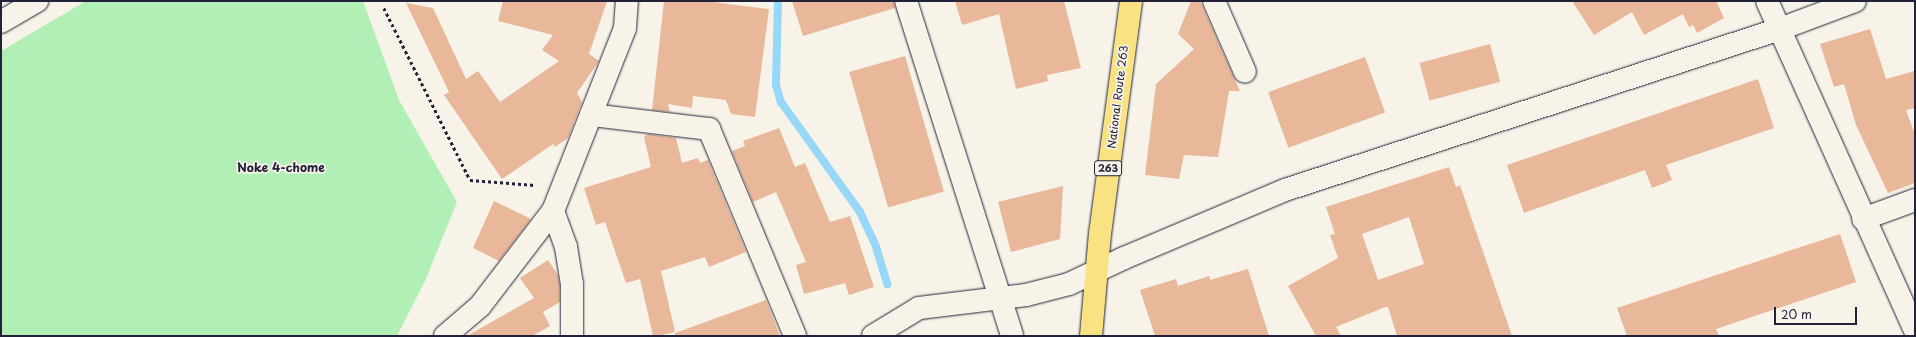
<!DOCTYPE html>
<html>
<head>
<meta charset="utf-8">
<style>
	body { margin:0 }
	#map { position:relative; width:1916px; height:337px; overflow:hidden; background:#f7f3e8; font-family:"Playpen Sans",sans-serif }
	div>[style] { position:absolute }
	.green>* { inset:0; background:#b1efb6 }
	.stream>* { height:8px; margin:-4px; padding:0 4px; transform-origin:4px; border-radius:4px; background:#97d8f9 }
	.building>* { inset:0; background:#e9b79a; transform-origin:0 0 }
	.path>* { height:2.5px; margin-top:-1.25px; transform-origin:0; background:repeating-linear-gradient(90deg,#22223b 0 3px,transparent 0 6px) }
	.roads { filter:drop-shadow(0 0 1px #22223b) drop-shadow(0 0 1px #22223b) }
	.minor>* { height:22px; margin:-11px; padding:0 11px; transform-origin:11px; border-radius:11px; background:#f7f3e8 }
	.highway>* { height:22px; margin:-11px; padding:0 11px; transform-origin:11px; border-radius:11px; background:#f8e281 }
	span { translate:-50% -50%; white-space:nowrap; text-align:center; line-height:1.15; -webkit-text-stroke:3.5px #f7f3e8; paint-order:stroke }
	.shield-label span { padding:1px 3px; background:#f7f3e8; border:1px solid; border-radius:3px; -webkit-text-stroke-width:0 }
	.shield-label { font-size:10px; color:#22223b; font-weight:700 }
	.street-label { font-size:11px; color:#22223b }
	.neighbourhood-label { font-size:12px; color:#22223b; font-weight:700 }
	.frame { position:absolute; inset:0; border:2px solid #22223b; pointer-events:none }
	.scale { position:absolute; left:1774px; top:307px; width:83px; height:18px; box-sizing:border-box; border:2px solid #22223b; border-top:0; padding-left:5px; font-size:12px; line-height:14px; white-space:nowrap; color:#22223b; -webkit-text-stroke:3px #f7f3e8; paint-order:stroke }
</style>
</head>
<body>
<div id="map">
	<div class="green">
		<i style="clip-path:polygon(86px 1px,363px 1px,399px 100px,457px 202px,425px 281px,397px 336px,1px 336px,1px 51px)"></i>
	</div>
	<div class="stream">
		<i style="left:778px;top:1px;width:84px;rotate:91.4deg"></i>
		<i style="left:776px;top:85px;width:18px;rotate:74deg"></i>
		<i style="left:781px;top:102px;width:135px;rotate:54.3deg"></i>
		<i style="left:860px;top:212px;width:38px;rotate:65deg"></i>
		<i style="left:876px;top:247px;width:39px;rotate:73deg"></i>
	</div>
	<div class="building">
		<i style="clip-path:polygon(503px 1px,607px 1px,589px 54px,599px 61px,577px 93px,582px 102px,568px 138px,555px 147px,553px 144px,502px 179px,444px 95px,449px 92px,406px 3px,433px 8px,466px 79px,478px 71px,500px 102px,559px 61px,542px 50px,553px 35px,498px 21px)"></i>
		<i style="clip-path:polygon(664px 1px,705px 1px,769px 9px,755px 117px,731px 114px,726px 100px,693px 96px,692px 108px,668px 104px,670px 112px,652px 110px)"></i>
		<i style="clip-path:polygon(792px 1px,894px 1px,895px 8px,803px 36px)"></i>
		<i style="clip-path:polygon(955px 1px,1064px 1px,1081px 68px,1047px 75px,1048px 81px,1016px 89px,999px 14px,962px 25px)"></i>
		<i style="clip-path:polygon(1191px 1px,1200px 1px,1240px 91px,1229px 91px,1218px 157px,1184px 155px,1179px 179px,1145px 175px,1156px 84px,1194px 49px,1178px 34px)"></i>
		<i style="clip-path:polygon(1572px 1px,1716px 1px,1724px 18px,1697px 33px,1693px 25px,1689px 27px,1683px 14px,1644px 35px,1632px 12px,1594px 35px)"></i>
		<i style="clip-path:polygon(1870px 29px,1886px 79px,1915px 71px,1915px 108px,1906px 110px,1915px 135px,1915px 183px,1888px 193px,1856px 125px,1844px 84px,1834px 87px,1820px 44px)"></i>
		<i style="left:1490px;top:44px;width:39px;height:73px;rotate:75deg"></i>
		<i style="left:905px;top:56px;width:141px;height:58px;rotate:74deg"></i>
		<i style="left:1365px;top:57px;width:59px;height:103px;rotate:70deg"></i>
		<i style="clip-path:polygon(1758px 79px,1774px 128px,1666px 165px,1672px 180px,1652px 188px,1645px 170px,1524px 213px,1507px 165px)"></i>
		<i style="clip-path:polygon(779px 128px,795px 167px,805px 163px,830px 222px,850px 216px,874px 287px,849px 295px,845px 283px,804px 294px,796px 265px,806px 262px,776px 192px,753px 202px,732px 151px,745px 146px,743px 141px)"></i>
		<i style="clip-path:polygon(648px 134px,676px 138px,682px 163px,698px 158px,700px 163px,708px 160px,746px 252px,709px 267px,705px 257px,661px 271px,675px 332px,657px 336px,653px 336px,640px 279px,626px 283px,605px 222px,596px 225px,584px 188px,651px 167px,644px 137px)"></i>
		<i style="clip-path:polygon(evenodd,1449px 167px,1456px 187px,1460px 185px,1512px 336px,1397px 336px,1388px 307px,1385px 307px,1336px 327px,1341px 336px,1316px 336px,1288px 286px,1338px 258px,1330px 235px,1335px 234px,1326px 207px,1449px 167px,1409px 217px,1424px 264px,1378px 280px,1362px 234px,1409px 217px)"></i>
		<i style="clip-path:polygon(1063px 186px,1060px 239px,1011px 252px,998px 202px)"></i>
		<i style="clip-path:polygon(494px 201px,531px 219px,499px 261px,473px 248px)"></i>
		<i style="clip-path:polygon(1840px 234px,1856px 282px,1716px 329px,1719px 336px,1627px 336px,1617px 308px)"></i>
		<i style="clip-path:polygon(548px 260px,558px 275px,560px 285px,560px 302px,543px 312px,550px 326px,532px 336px,467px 336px,534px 298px,520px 278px)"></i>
		<i style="clip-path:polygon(1248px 269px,1269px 336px,1155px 336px,1140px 290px,1176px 279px,1178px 286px,1209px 276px,1210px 280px)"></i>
		<i style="clip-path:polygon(766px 300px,780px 336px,675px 336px,675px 333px)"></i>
	</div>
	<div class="path">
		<i style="left:384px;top:8px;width:192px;rotate:63.4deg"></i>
		<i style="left:470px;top:180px;width:65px;rotate:4.4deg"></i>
	</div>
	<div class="roads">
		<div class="minor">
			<i style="left:906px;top:1px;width:351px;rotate:72.4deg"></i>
			<i style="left:1214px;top:1px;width:77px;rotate:66.4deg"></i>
			<i style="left:1767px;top:1px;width:362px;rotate:65.8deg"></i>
			<i style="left:1px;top:22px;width:42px;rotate:-30.3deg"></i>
			<i style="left:591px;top:115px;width:119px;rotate:6.8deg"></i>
			<i style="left:709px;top:129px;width:224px;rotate:67.4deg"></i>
			<i style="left:553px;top:211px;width:38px;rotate:70deg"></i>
			<i style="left:566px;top:247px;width:37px;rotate:81deg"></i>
			<i style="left:572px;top:284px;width:52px;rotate:90deg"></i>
			<i style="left:1863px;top:219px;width:55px;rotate:-20.1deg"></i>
			<i style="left:445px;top:336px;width:46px;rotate:-40.6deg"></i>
			<i style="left:480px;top:306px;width:120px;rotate:-52.5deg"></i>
			<i style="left:553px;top:211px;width:197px;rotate:-68.5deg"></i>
			<i style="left:625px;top:28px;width:27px;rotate:-86deg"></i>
			<i style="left:873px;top:336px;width:54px;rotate:-31.3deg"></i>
			<i style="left:919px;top:308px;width:108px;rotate:-6.9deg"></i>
			<i style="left:1026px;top:295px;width:44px;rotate:-14.3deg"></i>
			<i style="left:1069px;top:284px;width:61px;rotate:-25.3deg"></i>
			<i style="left:1124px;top:258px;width:175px;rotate:-22.9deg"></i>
			<i style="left:1285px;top:190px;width:521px;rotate:-18.02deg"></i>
			<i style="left:1780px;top:29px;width:80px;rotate:-20.5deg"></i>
		</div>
		<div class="highway">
			<i style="left:1091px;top:336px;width:102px;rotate:-85deg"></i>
			<i style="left:1100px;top:234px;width:235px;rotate:-82.4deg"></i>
		</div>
	</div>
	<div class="shield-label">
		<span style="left:1108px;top:168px">263</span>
	</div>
	<div class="street-label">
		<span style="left:1118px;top:97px;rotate:-83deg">National Route 263</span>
	</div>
	<div class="neighbourhood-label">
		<span style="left:281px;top:168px">Noke 4-chome</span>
	</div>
	<div class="frame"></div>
	<div class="scale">20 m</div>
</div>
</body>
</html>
